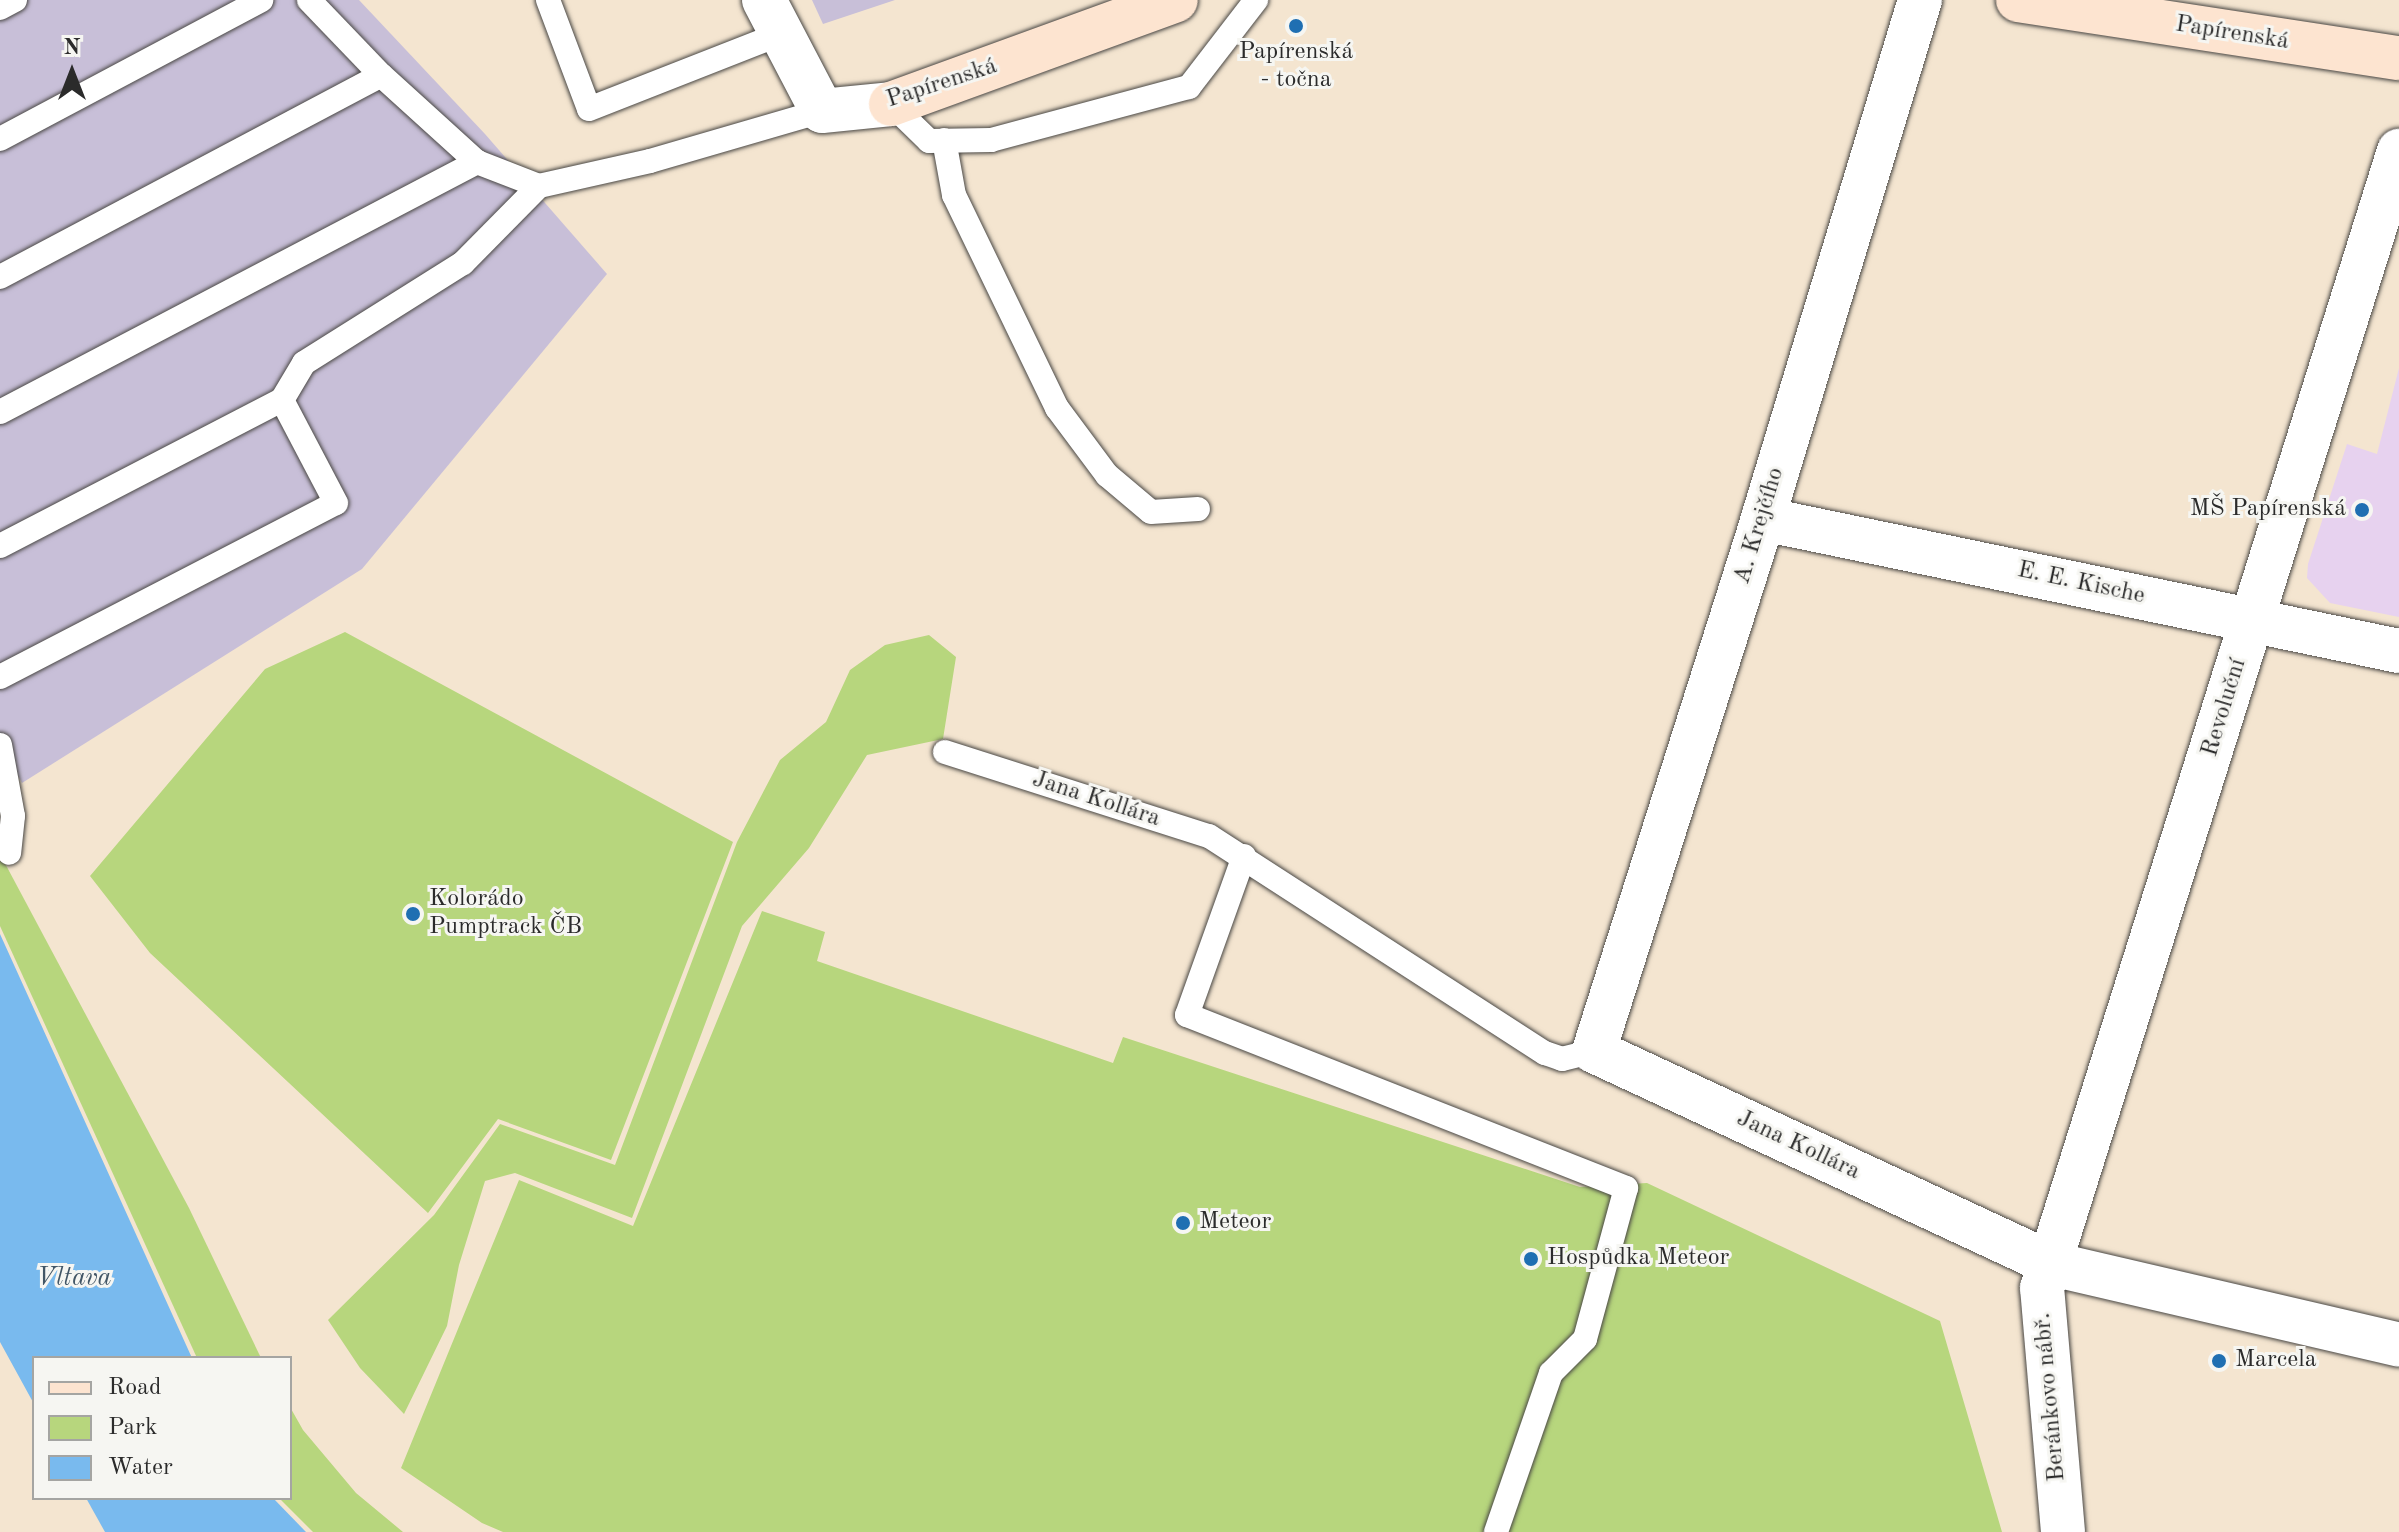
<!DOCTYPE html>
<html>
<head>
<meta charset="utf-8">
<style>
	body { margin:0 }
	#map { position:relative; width:2399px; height:1532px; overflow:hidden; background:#f4e5d0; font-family:"Old Standard TT",serif }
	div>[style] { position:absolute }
	.built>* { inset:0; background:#e7d2ef }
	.industrial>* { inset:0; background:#c8bfd8 }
	.green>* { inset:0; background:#b7d67d }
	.water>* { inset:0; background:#79baee }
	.roads { filter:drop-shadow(0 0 2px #494744) drop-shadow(0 0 2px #494744) }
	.lane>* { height:24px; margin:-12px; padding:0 12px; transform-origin:12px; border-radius:12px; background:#fff }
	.street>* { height:44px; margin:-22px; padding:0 22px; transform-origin:22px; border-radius:22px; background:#fff }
	.secondary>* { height:44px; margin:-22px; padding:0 22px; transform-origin:22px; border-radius:22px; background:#fde4d0 }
	.dots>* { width:22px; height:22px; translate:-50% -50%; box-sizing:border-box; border:4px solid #f6f6f2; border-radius:50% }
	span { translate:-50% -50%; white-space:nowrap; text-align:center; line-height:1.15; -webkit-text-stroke:6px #f6f6f2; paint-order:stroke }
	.street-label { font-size:24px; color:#2b2b2b }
	.poi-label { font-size:24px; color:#2b2b2b }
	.right { translate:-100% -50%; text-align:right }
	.left { translate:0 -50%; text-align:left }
	.water-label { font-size:26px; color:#425666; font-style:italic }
	.legend { position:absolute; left:32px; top:1356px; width:260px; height:144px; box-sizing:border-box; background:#f6f6f2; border:2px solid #a5a5a2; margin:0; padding:10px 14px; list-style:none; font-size:24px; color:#2b2b2b }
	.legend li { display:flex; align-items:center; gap:16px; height:40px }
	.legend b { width:40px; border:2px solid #a5a5a2 }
	.north { position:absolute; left:32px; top:32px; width:80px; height:80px; -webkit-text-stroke:6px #f6f6f2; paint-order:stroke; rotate:0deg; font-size:22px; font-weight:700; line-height:32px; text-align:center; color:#2b2b2b }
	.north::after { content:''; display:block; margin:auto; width:28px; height:36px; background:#2b2b2b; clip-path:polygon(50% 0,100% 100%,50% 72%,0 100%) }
</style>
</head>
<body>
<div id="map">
	<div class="built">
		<i style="clip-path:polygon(2399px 368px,2399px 617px,2330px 603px,2307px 578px,2308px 564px,2347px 444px,2377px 454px)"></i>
	</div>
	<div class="industrial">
		<i style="clip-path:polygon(0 0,359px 0,485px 134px,607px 274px,362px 569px,22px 783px,0 743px)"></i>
		<i style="clip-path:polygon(812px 0,895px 0,823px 24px)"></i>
	</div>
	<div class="green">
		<i style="clip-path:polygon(345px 632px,733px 842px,611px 1160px,498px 1119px,428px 1213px,150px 953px,90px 876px,265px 669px)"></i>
		<i style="clip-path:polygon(929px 635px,956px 657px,943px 739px,867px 755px,809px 848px,742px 926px,632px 1218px,515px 1173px,485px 1181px,459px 1265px,447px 1326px,404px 1414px,360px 1368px,328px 1320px,434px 1215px,500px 1124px,615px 1165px,737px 842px,780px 760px,826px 722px,850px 670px,885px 645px)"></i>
		<i style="clip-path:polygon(0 854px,189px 1208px,261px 1358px,197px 1358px,0 926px)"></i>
		<i style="clip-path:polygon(762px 911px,825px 932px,817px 961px,1113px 1063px,1123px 1037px,1580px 1187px,1647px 1183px,1940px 1321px,2002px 1532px,503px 1532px,482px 1523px,401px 1468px,519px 1180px,633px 1226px)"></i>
		<i style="clip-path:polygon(290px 1407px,303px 1430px,356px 1493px,403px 1532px,313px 1532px,279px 1498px,290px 1498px)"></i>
	</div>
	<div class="water">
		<i style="clip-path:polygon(0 934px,192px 1358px,34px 1358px,34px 1404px,0 1342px)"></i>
		<i style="clip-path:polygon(86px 1498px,273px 1498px,306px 1532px,105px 1532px)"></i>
	</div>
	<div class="roads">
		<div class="lane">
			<i style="left:309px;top:0;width:104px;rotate:46.2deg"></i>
			<i style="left:381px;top:75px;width:130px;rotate:42.2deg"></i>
			<i style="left:477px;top:162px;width:66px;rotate:21.2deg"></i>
			<i style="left:539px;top:186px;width:114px;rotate:-12.7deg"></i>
			<i style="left:650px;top:161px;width:179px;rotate:-16.2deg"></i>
			<i style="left:548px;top:0;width:116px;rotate:69.4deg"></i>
			<i style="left:589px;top:109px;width:205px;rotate:-21.4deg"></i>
			<i style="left:0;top:8px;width:17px;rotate:-28deg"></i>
			<i style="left:891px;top:104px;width:53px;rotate:44.2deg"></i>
			<i style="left:929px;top:141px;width:62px;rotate:-0.9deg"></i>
			<i style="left:991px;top:140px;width:205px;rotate:-15deg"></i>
			<i style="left:1189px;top:87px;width:110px;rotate:-52.4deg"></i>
			<i style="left:0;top:139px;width:296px;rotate:-28deg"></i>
			<i style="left:944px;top:140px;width:56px;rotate:79.7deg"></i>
			<i style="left:954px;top:195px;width:237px;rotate:64.2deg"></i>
			<i style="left:1057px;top:408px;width:84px;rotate:53.3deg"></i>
			<i style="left:1107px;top:475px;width:57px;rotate:40.1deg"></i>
			<i style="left:1151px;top:512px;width:47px;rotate:-3.7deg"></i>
			<i style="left:0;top:277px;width:431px;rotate:-27.9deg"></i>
			<i style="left:0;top:412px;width:539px;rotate:-27.66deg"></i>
			<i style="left:0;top:546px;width:318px;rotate:-27.4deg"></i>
			<i style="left:282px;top:400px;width:43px;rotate:-59.3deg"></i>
			<i style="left:304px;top:363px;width:188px;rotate:-32.2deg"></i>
			<i style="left:463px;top:263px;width:108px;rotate:-45.4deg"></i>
			<i style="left:0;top:677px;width:378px;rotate:-27.4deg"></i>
			<i style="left:336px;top:503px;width:116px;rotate:-117.7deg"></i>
			<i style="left:0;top:745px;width:72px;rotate:79.6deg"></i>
			<i style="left:13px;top:816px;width:37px;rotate:96deg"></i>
			<i style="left:945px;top:752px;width:277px;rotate:17.7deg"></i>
			<i style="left:1209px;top:836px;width:400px;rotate:32.9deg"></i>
			<i style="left:1545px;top:1053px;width:18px;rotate:19deg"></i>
			<i style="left:1562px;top:1059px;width:33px;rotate:-14deg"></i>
			<i style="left:1244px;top:856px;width:169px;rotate:109.7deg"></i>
			<i style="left:1187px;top:1015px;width:472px;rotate:21.5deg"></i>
			<i style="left:1626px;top:1188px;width:156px;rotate:105.2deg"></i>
			<i style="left:1585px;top:1339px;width:48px;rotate:135deg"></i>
			<i style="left:1551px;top:1373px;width:168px;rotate:109.1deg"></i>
		</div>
		<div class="street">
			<i style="left:764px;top:0;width:125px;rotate:62.4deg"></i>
			<i style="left:822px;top:111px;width:69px;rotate:-5.8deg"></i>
			<i style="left:1920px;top:0;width:565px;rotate:106.86deg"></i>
			<i style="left:1756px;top:541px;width:535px;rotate:107.62deg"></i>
			<i style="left:1594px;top:1051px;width:505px;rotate:24.94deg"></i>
			<i style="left:2052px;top:1264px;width:356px;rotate:13.1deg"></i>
			<i style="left:1763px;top:519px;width:650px;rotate:11.73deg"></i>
			<i style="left:2063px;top:1532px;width:245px;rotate:-94.9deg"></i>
			<i style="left:2042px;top:1288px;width:1192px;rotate:-72.57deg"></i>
		</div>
		<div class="secondary">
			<i style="left:2018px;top:0;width:385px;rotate:8.7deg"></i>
			<i style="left:891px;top:104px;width:303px;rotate:-20deg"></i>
		</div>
	</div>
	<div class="dots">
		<i style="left:1296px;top:26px;background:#1f6fb2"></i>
		<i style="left:2362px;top:510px;background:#1f6fb2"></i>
		<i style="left:413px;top:914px;background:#1f6fb2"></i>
		<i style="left:1183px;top:1223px;background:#1f6fb2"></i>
		<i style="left:1531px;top:1259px;background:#1f6fb2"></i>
		<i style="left:2219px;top:1361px;background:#1f6fb2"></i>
	</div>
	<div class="street-label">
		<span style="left:2232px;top:34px;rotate:9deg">Papírenská</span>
		<span style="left:942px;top:84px;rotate:-18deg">Papírenská</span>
		<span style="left:1760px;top:526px;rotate:-73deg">A. Krejčího</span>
		<span style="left:2081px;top:584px;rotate:12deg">E. E. Kische</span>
		<span style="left:2225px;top:708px;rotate:-73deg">Revoluční</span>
		<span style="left:1096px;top:800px;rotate:18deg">Jana Kollára</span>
		<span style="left:1798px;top:1146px;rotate:25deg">Jana Kollára</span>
		<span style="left:2051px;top:1397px;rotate:-95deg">Beránkovo nábř.</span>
	</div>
	<div class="poi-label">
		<span style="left:1296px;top:67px">Papírenská<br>- točna</span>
		<span class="right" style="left:2346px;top:510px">MŠ Papírenská</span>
		<span class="left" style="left:429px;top:914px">Kolorádo<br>Pumptrack ČB</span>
		<span class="left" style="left:1199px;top:1223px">Meteor</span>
		<span class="left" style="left:1547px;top:1259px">Hospůdka Meteor</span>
		<span class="left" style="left:2235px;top:1361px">Marcela</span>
	</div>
	<div class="water-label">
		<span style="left:74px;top:1279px">Vltava</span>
	</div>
	<ul class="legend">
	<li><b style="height:10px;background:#fde4d0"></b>Road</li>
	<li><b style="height:22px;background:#b7d67d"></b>Park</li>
	<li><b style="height:22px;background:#79baee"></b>Water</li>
	</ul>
	<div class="north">N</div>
</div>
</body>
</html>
